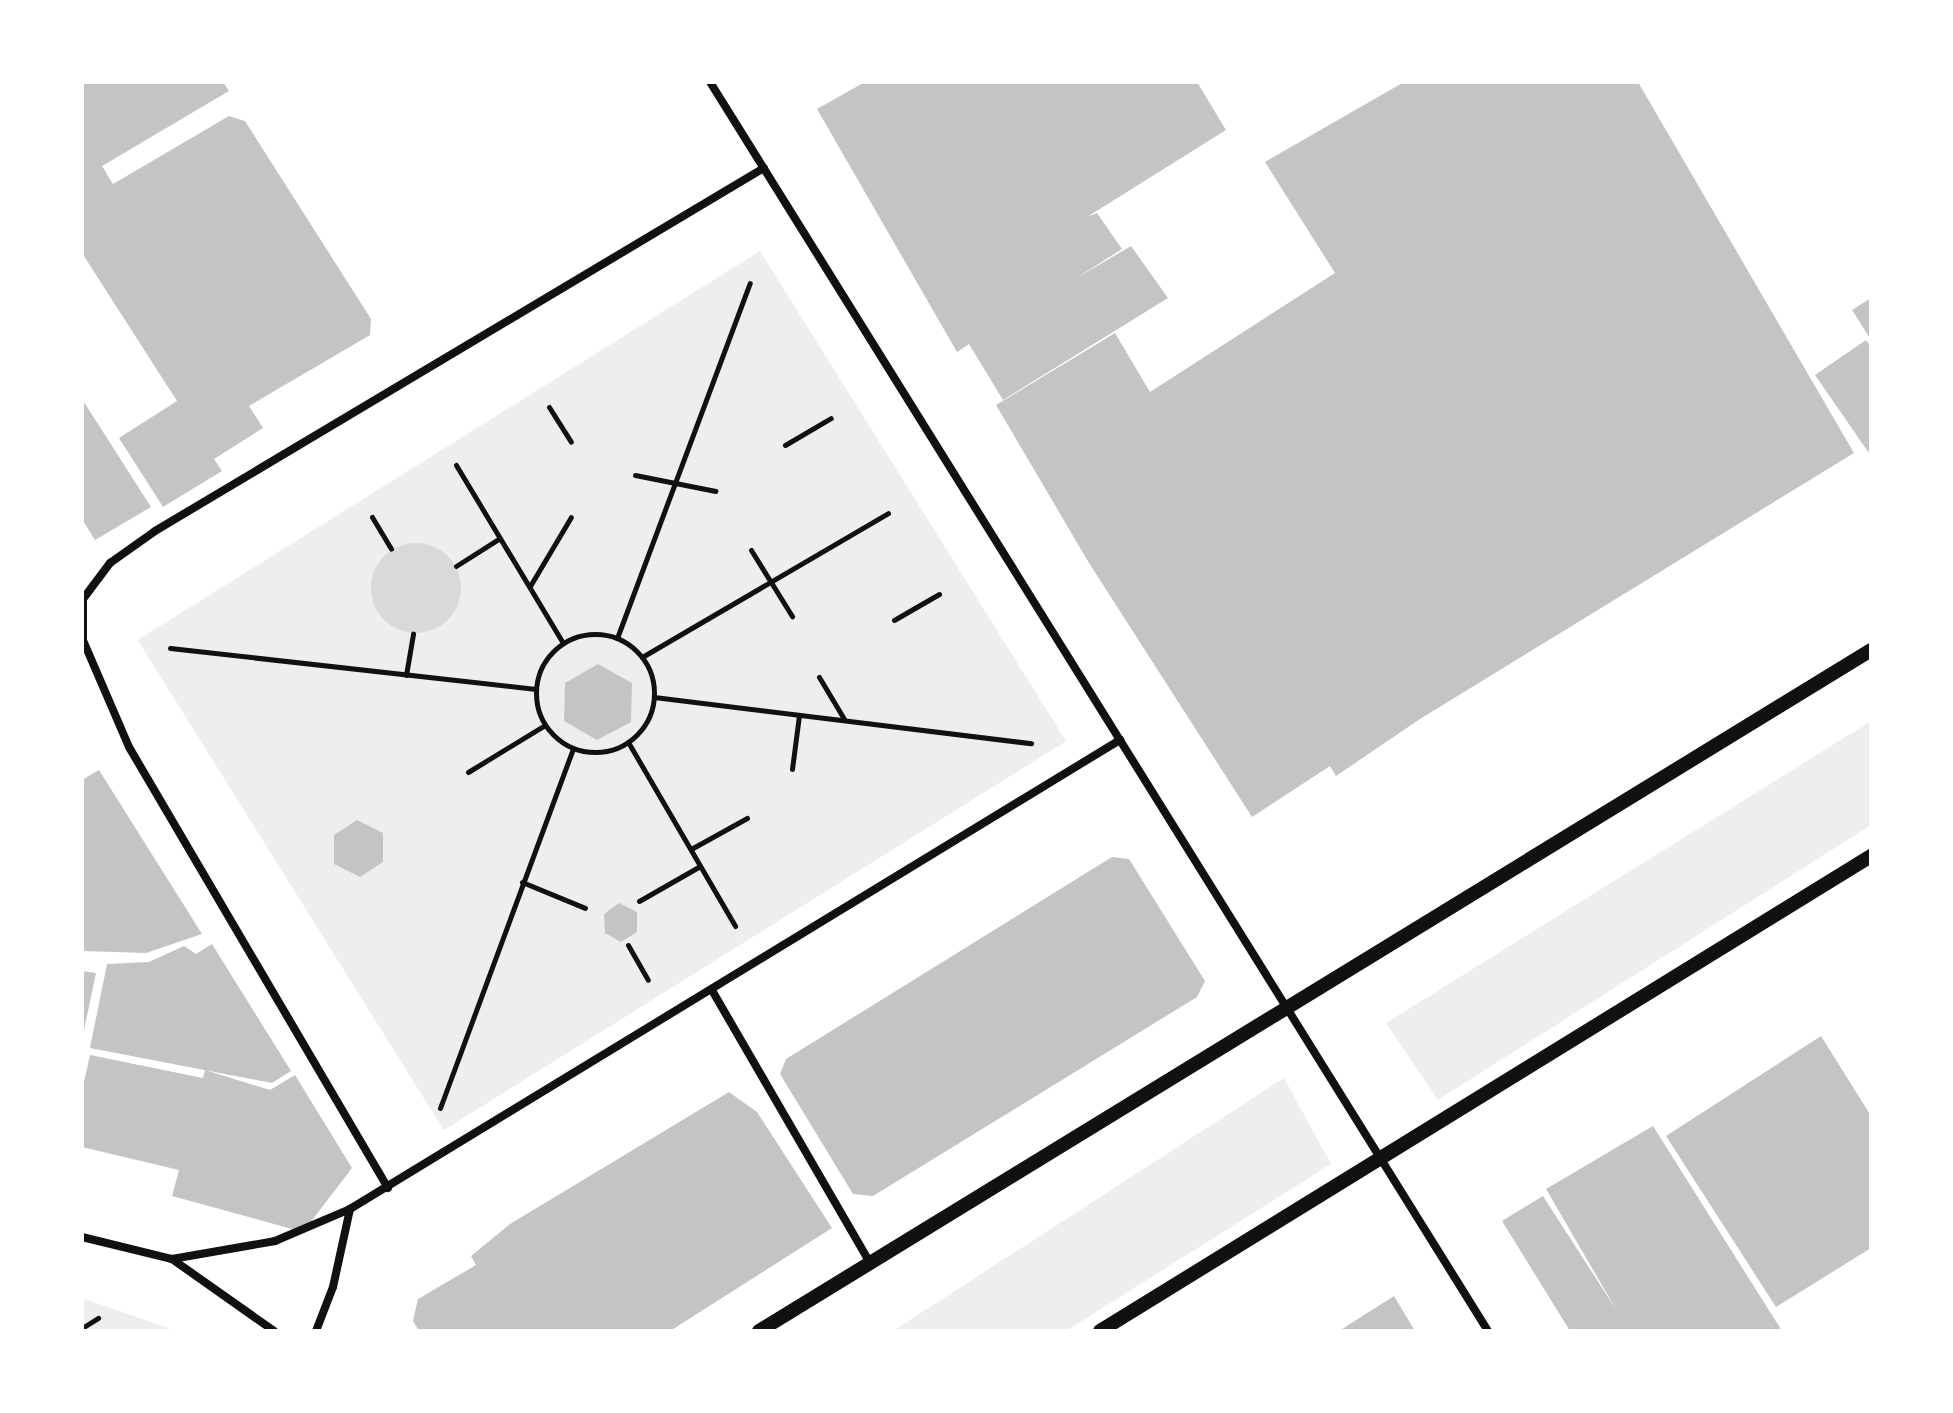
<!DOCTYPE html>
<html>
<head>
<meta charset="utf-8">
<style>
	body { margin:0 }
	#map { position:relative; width:1953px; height:1413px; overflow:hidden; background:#fff; font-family:"Archivo Narrow",sans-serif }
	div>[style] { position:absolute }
	.green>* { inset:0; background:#eee; transform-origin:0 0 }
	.water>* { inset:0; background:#d9d9d9 }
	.round { border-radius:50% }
	.building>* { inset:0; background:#c4c4c4 }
	.path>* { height:5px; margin:-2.5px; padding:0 2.5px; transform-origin:2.5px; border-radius:2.5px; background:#111 }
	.path>.ring { margin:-2.5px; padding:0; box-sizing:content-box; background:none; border:5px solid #111; border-radius:50% }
	.minor>* { height:8px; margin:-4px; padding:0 4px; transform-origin:4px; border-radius:4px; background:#111 }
	.tertiary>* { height:14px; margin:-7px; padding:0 7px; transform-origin:7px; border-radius:7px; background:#111 }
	span { translate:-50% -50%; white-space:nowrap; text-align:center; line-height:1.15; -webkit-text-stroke:6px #fff; paint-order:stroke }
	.frame { position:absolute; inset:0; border:84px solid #fff; pointer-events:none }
</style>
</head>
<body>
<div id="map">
	<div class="green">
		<i style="left:760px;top:251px;width:578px;height:734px;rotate:58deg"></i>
		<i style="clip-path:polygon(1871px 721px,1871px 825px,1438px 1100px,1386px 1023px)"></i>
		<i style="clip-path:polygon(1284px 1078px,1331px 1164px,1066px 1331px,893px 1331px)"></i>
		<i style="clip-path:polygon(82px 1298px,177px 1331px,82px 1331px)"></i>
	</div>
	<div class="water">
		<i class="round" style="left:371px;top:543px;width:90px;height:90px"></i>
	</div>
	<div class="building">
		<i style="clip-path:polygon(82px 82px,223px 82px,229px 91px,102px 166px,113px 184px,229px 116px,245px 121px,371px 319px,370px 335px,249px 406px,263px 428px,214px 459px,222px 471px,163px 507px,119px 438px,177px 401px,82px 253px)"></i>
		<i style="clip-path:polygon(865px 82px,1197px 82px,1226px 130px,1087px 217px,1097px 213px,1122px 249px,1075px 279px,1131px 246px,1168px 298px,1003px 400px,969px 344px,957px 352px,817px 109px)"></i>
		<i style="clip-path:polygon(1404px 82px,1638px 82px,1854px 453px,1420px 719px,1336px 776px,1330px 766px,1252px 817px,1089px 563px,996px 405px,1115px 333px,1150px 392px,1335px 273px,1265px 162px)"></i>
		<i style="clip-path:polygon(1871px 298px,1871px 340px,1852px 310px)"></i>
		<i style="clip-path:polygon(1866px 340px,1871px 347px,1871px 456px,1815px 375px)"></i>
		<i style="clip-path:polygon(82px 399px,151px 507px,95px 540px,82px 519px)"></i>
		<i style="clip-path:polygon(598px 664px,632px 683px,631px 722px,597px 740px,564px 721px,565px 683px)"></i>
		<i style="clip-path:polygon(99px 770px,202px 934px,146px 953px,82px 951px,82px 780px)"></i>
		<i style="clip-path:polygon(357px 820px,383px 833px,383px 862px,360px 877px,334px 864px,334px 835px)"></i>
		<i style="clip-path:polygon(1112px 857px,1129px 859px,1205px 981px,1197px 997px,873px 1196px,853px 1194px,780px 1074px,786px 1059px)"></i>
		<i style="clip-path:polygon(619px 903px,637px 912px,637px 932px,621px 942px,605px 933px,604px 914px)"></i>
		<i style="clip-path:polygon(212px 944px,291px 1071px,272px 1083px,90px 1048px,107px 964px,149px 962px,184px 946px,196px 954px)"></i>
		<i style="clip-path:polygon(82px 971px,96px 973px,83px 1035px,82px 1035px)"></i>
		<i style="clip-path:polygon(1821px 1036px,1871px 1116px,1871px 1248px,1776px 1307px,1666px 1136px)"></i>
		<i style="clip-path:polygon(90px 1055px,203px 1078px,205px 1070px,270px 1090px,295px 1075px,352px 1168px,303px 1232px,172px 1196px,179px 1170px,82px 1147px,82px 1091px)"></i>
		<i style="clip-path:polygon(729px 1092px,757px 1112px,832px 1228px,670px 1331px,419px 1331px,413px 1321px,418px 1299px,476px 1265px,471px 1256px,510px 1224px)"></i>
		<i style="clip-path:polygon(1653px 1126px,1782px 1331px,1570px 1331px,1502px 1221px,1543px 1196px,1617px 1311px,1546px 1189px)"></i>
		<i style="clip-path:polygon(1394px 1296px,1415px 1331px,1339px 1331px)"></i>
	</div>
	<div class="path">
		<i style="left:549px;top:407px;width:41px;rotate:57.8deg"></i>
		<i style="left:785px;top:445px;width:53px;rotate:-30.4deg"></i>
		<i style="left:456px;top:465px;width:208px;rotate:59deg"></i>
		<i style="left:635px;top:475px;width:82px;rotate:11.3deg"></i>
		<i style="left:372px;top:517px;width:37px;rotate:59deg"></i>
		<i style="left:751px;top:550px;width:78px;rotate:58.2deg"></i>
		<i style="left:456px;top:566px;width:52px;rotate:-32.5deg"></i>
		<i style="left:530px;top:586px;width:80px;rotate:-59.3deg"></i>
		<i style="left:894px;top:620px;width:52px;rotate:-30deg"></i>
		<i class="ring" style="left:536px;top:634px;width:113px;height:113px"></i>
		<i style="left:617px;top:638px;width:379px;rotate:-69.5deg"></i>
		<i style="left:170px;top:648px;width:368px;rotate:6.4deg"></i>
		<i style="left:642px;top:657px;width:285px;rotate:-30.3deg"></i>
		<i style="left:406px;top:675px;width:42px;rotate:-80.3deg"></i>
		<i style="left:819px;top:677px;width:49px;rotate:59.2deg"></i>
		<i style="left:654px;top:697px;width:380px;rotate:7deg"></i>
		<i style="left:628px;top:742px;width:213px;rotate:59.8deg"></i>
		<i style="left:792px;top:769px;width:54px;rotate:-82.6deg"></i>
		<i style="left:468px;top:772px;width:90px;rotate:-31.4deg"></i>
		<i style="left:691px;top:849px;width:64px;rotate:-29deg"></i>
		<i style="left:522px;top:882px;width:68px;rotate:22.4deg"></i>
		<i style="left:639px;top:901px;width:70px;rotate:-29.8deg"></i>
		<i style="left:628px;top:945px;width:40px;rotate:60.3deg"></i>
		<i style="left:440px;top:1108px;width:383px;rotate:-69.7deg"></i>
		<i style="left:82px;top:1328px;width:19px;rotate:-32deg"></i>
	</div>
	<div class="minor">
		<i style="left:710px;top:82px;width:1471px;rotate:58.08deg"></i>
		<i style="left:713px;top:992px;width:311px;rotate:59.9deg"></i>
		<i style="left:388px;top:1188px;width:511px;rotate:-120.43deg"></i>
		<i style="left:129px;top:747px;width:116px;rotate:-113.3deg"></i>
		<i style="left:83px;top:640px;width:41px;rotate:-90deg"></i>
		<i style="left:83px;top:599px;width:45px;rotate:-53.1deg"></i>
		<i style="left:110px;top:563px;width:55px;rotate:-35.4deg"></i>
		<i style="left:155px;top:531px;width:709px;rotate:-30.8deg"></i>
		<i style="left:82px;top:1237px;width:93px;rotate:13.7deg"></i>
		<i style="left:172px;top:1259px;width:125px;rotate:35.2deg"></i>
		<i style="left:172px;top:1259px;width:105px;rotate:-9.9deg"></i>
		<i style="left:275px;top:1241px;width:82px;rotate:-23.1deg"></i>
		<i style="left:350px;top:1209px;width:902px;rotate:-31.35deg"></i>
		<i style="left:316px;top:1331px;width:47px;rotate:-68.9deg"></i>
		<i style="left:333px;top:1287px;width:80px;rotate:-77.7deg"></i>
	</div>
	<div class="tertiary">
		<i style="left:759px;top:1331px;width:1304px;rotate:-31.48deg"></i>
		<i style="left:1100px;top:1331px;width:906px;rotate:-31.64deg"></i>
	</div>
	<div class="frame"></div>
</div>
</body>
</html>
